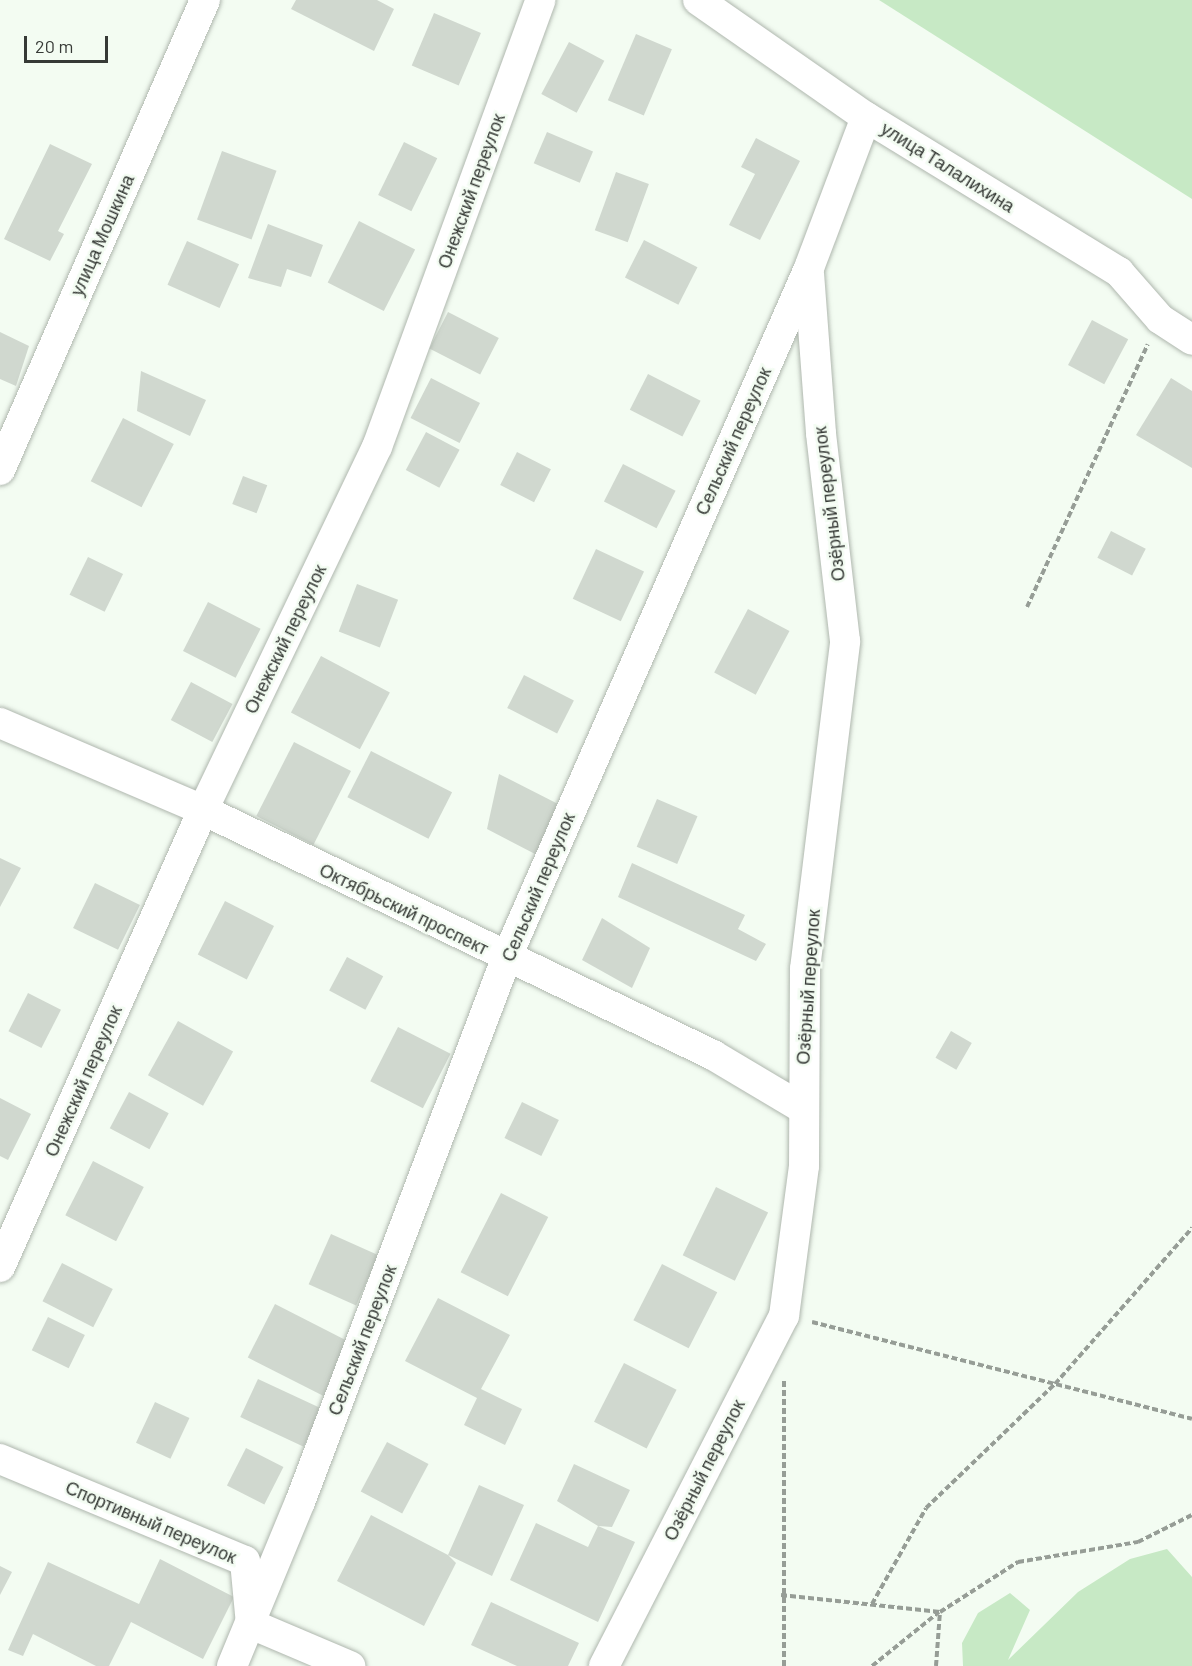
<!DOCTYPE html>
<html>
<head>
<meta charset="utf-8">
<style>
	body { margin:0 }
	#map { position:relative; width:1192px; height:1666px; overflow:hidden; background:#f3fcf2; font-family:Barlow,sans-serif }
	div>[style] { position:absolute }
	.green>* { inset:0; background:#c7e9c5 }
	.building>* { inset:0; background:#d0d8cf; transform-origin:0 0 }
	.path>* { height:4px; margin-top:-2px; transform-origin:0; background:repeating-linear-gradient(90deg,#969d96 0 6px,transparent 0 9px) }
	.roads { filter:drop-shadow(0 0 2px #afb7ae) drop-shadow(0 0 2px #afb7ae) }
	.minor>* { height:30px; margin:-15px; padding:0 15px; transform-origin:15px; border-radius:15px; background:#fff }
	span { translate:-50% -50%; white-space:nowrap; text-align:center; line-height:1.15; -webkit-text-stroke:5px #f3fcf2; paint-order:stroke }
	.street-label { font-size:18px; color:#363a36 }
	.scale { position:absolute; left:24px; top:36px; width:84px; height:27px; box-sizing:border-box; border:3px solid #363a36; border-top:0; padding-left:8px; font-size:18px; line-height:21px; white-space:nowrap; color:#363a36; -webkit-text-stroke:4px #f3fcf2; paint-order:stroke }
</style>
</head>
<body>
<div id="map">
	<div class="green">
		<i style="clip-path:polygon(879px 0,1192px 0,1192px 199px)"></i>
		<i style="clip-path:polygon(1167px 1549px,1192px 1577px,1192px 1666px,963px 1666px,962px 1643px,978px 1613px,1010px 1593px,1030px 1610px,1008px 1660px,1078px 1592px,1130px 1559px)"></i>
	</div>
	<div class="building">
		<i style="clip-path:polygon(296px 0,377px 0,394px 9px,374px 51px,291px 9px)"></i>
		<i style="left:434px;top:13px;width:51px;height:57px;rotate:23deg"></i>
		<i style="left:636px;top:34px;width:39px;height:72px;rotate:23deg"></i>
		<i style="left:569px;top:42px;width:40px;height:59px;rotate:28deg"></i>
		<i style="left:547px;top:132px;width:50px;height:34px;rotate:23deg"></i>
		<i style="clip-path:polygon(756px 138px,800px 161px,760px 240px,729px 225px,755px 174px,741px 167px)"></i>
		<i style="left:404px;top:142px;width:37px;height:59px;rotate:26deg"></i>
		<i style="clip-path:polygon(50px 144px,92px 164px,58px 231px,64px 234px,50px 261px,4px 239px)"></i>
		<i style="left:222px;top:151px;width:58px;height:73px;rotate:20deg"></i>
		<i style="left:616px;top:172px;width:35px;height:62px;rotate:20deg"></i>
		<i style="left:359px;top:221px;width:63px;height:69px;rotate:27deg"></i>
		<i style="clip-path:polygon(268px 224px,323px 245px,311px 277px,287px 269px,281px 287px,248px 278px)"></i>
		<i style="left:644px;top:240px;width:60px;height:42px;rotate:27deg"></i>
		<i style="left:187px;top:241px;width:57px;height:48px;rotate:24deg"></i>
		<i style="left:448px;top:312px;width:57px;height:41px;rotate:27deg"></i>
		<i style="left:1092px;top:320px;width:41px;height:51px;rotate:28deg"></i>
		<i style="clip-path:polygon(0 332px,29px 346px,16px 386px,0 379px)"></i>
		<i style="clip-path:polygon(141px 371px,206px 400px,190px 436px,137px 411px)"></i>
		<i style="left:648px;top:374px;width:59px;height:40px;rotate:27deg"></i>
		<i style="left:431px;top:378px;width:55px;height:45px;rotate:27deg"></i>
		<i style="clip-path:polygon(1171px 378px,1192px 391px,1192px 468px,1136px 435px)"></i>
		<i style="left:123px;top:418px;width:57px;height:71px;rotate:27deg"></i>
		<i style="left:426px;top:432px;width:38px;height:43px;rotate:28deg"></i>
		<i style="left:517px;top:452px;width:38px;height:37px;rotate:27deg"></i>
		<i style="left:623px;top:464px;width:59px;height:42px;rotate:27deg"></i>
		<i style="left:243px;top:476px;width:26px;height:30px;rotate:21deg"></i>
		<i style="left:1111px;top:531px;width:39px;height:30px;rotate:27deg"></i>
		<i style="left:596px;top:549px;width:53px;height:55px;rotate:25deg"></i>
		<i style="left:88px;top:557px;width:39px;height:42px;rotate:26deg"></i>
		<i style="left:357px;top:584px;width:44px;height:51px;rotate:21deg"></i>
		<i style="left:208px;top:602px;width:59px;height:55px;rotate:27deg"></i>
		<i style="left:748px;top:609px;width:47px;height:72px;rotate:28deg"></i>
		<i style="left:321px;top:656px;width:78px;height:64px;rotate:28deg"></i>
		<i style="left:524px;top:675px;width:56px;height:37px;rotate:27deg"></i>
		<i style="left:191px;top:682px;width:47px;height:43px;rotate:28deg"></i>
		<i style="left:294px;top:742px;width:64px;height:83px;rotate:27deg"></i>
		<i style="left:371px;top:751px;width:91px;height:52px;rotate:27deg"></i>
		<i style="clip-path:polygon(499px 774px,562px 806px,537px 855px,487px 829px)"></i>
		<i style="left:657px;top:799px;width:44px;height:52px;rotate:23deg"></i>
		<i style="clip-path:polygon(0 858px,21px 868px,0 907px)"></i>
		<i style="clip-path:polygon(632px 863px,745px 915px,738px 929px,766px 944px,756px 961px,618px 897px)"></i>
		<i style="left:95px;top:883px;width:50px;height:50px;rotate:26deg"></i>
		<i style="left:225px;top:901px;width:55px;height:60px;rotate:27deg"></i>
		<i style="clip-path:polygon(602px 918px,650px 948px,632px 988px,582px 960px)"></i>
		<i style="left:347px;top:957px;width:41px;height:38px;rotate:28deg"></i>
		<i style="left:28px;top:993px;width:37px;height:43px;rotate:27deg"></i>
		<i style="left:178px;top:1021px;width:63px;height:62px;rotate:29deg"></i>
		<i style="left:398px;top:1027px;width:59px;height:61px;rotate:27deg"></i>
		<i style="left:951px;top:1031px;width:24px;height:31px;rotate:30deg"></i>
		<i style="left:129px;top:1092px;width:45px;height:41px;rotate:28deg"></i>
		<i style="clip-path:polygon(0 1098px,31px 1114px,8px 1160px,0 1156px)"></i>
		<i style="left:522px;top:1102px;width:41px;height:40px;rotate:26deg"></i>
		<i style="left:93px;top:1161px;width:57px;height:61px;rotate:27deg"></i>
		<i style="left:716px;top:1187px;width:58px;height:76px;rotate:26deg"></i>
		<i style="left:501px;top:1193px;width:53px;height:89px;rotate:27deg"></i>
		<i style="left:331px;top:1234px;width:52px;height:55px;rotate:24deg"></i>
		<i style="left:62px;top:1263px;width:57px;height:43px;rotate:27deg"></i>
		<i style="left:662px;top:1264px;width:62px;height:63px;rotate:27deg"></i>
		<i style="clip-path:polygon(438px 1298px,510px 1335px,481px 1389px,522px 1409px,505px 1445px,464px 1425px,477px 1398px,405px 1361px)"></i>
		<i style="left:275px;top:1304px;width:89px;height:60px;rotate:27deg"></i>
		<i style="left:48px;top:1317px;width:41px;height:37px;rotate:26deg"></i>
		<i style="left:624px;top:1363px;width:59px;height:66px;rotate:27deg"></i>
		<i style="left:258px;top:1379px;width:70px;height:42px;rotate:25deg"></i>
		<i style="left:155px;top:1402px;width:38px;height:45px;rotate:25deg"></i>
		<i style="left:387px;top:1442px;width:47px;height:56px;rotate:28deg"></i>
		<i style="left:246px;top:1448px;width:42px;height:42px;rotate:27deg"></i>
		<i style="clip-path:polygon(574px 1464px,630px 1490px,612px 1527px,598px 1526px,635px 1542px,598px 1622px,510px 1580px,536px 1523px,588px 1547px,598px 1526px,557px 1501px)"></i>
		<i style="clip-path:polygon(479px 1485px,524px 1505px,492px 1576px,448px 1555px,456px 1563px,424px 1626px,337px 1581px,371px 1515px,448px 1555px)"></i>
		<i style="clip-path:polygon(160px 1559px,234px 1597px,203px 1659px,131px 1622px,109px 1666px,96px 1666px,33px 1634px,23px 1656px,8px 1650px,48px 1562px,139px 1604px)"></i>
		<i style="clip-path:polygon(0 1566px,12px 1572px,0 1595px)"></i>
		<i style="clip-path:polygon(491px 1602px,579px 1643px,568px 1666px,517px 1666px,471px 1645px)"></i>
	</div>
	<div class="path">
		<i style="left:1027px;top:607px;width:289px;rotate:-65.3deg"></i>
		<i style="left:812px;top:1322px;width:392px;rotate:14.3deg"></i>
		<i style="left:781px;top:1595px;width:160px;rotate:6.1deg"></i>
		<i style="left:872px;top:1604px;width:110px;rotate:-60.6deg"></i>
		<i style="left:926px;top:1508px;width:179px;rotate:-43.9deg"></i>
		<i style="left:1055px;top:1384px;width:208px;rotate:-48.7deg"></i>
		<i style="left:784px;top:1666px;width:285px;rotate:-90deg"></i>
		<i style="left:872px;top:1666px;width:86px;rotate:-38.9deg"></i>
		<i style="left:936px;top:1666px;width:54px;rotate:-85.8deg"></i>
		<i style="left:940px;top:1612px;width:93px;rotate:-32.7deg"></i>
		<i style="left:1018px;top:1562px;width:122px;rotate:-9.5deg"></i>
		<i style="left:1138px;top:1542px;width:60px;rotate:-26.6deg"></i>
	</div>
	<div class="roads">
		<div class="minor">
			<i style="left:698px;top:0;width:205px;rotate:34.9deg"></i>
			<i style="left:866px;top:117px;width:297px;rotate:31.5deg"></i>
			<i style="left:1119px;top:272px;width:62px;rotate:48.9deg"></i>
			<i style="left:1160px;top:319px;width:38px;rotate:33deg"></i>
			<i style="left:0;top:470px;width:513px;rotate:-66.43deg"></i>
			<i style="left:0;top:723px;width:221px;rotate:23.2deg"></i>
			<i style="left:203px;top:810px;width:566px;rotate:25.66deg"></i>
			<i style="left:713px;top:1055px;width:104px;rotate:30.8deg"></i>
			<i style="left:0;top:1267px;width:500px;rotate:-66.05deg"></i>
			<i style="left:203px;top:810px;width:403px;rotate:-64.4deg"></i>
			<i style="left:377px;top:447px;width:476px;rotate:-69.9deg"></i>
			<i style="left:0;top:1459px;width:265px;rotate:22.6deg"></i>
			<i style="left:245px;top:1561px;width:63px;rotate:84.6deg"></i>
			<i style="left:251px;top:1624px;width:108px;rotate:23deg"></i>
			<i style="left:232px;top:1666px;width:178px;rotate:-67.5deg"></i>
			<i style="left:300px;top:1502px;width:581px;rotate:-69.22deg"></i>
			<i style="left:506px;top:959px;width:755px;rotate:-66.32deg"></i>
			<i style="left:809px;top:268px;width:161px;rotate:-69.3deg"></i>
			<i style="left:604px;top:1666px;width:394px;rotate:-62.8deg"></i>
			<i style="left:784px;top:1316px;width:151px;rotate:-82.4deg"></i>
			<i style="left:804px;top:1166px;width:197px;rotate:-89.7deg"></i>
			<i style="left:805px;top:969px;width:330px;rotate:-83deg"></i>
			<i style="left:845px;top:641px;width:209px;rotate:-96.6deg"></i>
			<i style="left:821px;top:433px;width:159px;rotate:-94.3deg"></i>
		</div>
	</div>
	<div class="street-label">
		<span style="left:948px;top:167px;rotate:32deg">улица Талалихина</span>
		<span style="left:471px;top:191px;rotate:-70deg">Онежский переулок</span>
		<span style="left:102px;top:235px;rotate:-66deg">улица Мошкина</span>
		<span style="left:733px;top:441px;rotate:-66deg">Сельский переулок</span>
		<span style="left:829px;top:504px;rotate:-97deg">Озёрный переулок</span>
		<span style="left:285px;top:639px;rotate:-64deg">Онежский переулок</span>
		<span style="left:538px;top:887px;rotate:-67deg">Сельский переулок</span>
		<span style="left:404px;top:909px;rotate:26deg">Октябрьский проспект</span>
		<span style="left:808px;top:987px;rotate:-86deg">Озёрный переулок</span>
		<span style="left:83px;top:1081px;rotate:-66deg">Онежский переулок</span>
		<span style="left:362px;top:1340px;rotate:-69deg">Сельский переулок</span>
		<span style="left:704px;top:1470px;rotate:-63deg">Озёрный переулок</span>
		<span style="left:151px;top:1522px;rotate:23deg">Спортивный переулок</span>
	</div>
	<div class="scale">20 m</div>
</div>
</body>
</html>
